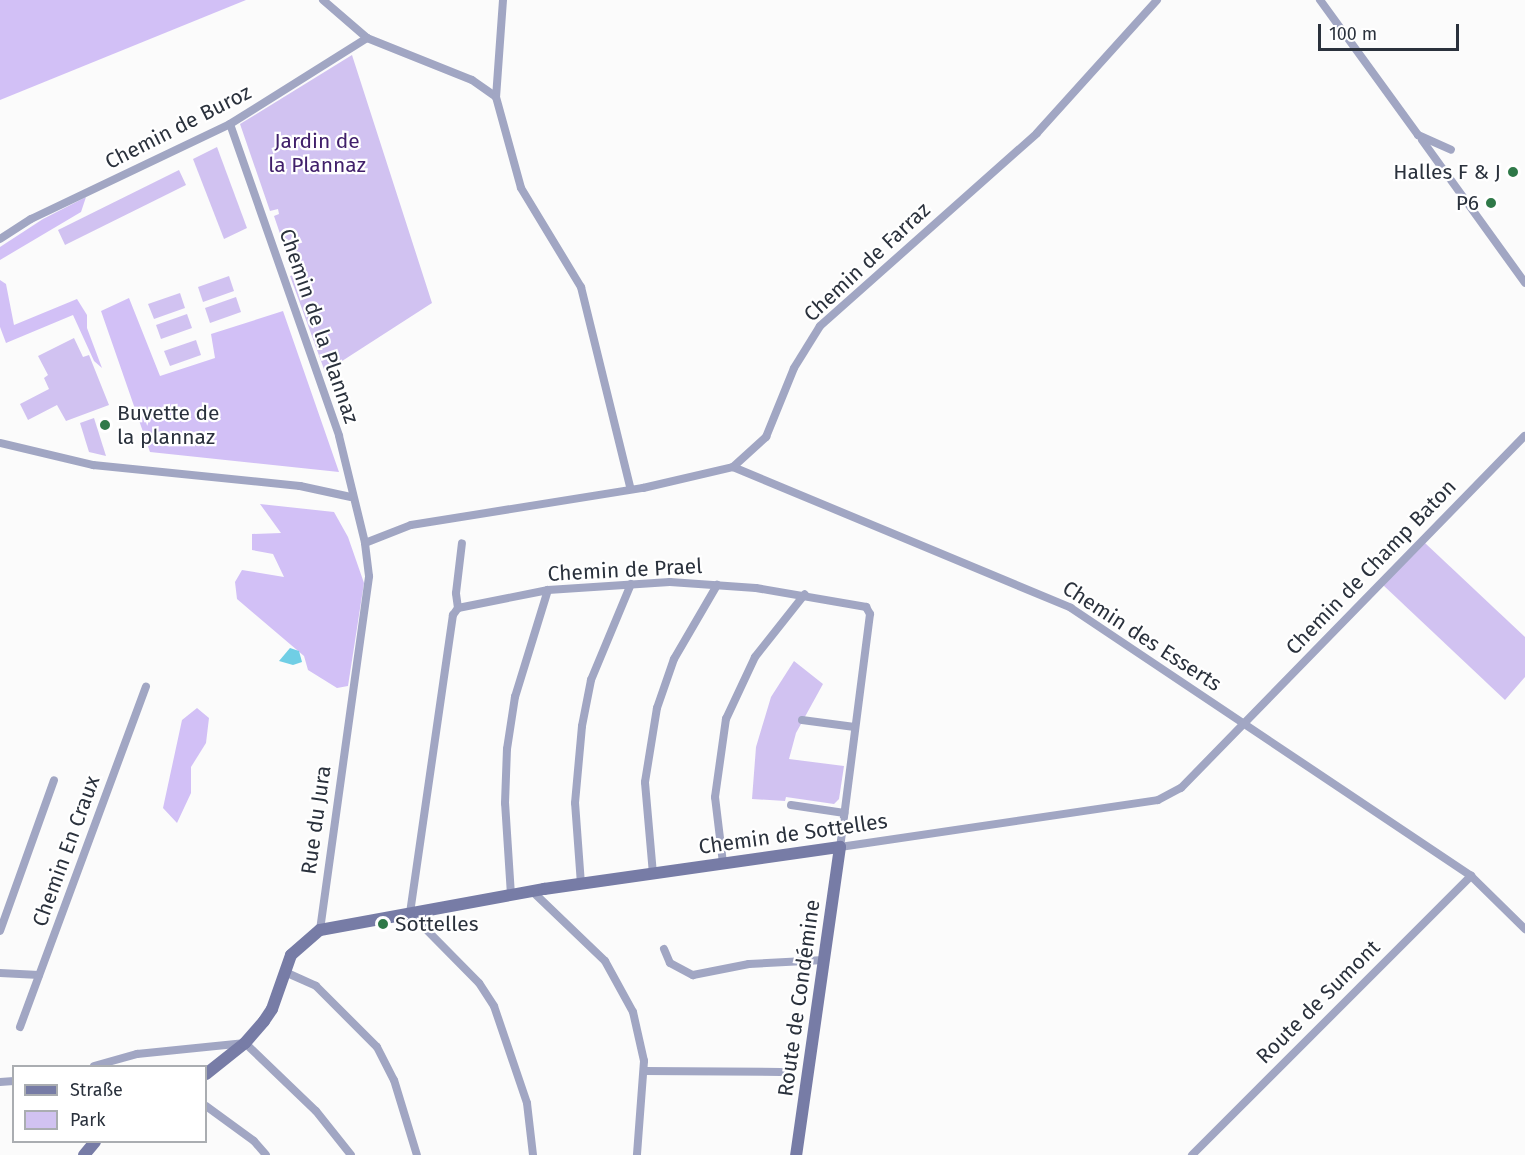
<!DOCTYPE html>
<html>
<head>
<meta charset="utf-8">
<style>
	body { margin:0 }
	#map { position:relative; width:1525px; height:1155px; overflow:hidden; background:#fbfbfb; font-family:"Fira Sans",sans-serif }
	div>[style] { position:absolute }
	.green>* { inset:0; background:#d1c2f1 }
	.forest>* { inset:0; background:#d2c0f6 }
	.water>* { inset:0; background:#70cee5 }
	.street>* { height:8px; margin:-4px; padding:0 4px; transform-origin:4px; border-radius:4px; background:#a1a6c3 }
	.secondary>* { height:12px; margin:-6px; padding:0 6px; transform-origin:6px; border-radius:6px; background:#777ca6 }
	.dots>* { width:16px; height:16px; translate:-50% -50%; box-sizing:border-box; border:3px solid #fff; border-radius:50% }
	span { translate:-50% -50%; white-space:nowrap; text-align:center; line-height:1.15; -webkit-text-stroke:4.5px #fff; paint-order:stroke }
	.street-label { font-size:21px; color:#2a313c }
	.park-label { font-size:21px; color:#41206b }
	.poi-label { font-size:21px; color:#2a313c }
	.right { translate:-100% -50%; text-align:right }
	.left { translate:0 -50%; text-align:left }
	.legend { position:absolute; left:12px; top:1065px; width:195px; height:78px; box-sizing:border-box; background:#fff; border:2px solid #aaadb1; margin:0; padding:8px 10px; list-style:none; font-size:18px; color:#2a313c }
	.legend li { display:flex; align-items:center; gap:12px; height:30px }
	.legend b { width:30px; border:2px solid #aaadb1 }
	.scale { position:absolute; left:1318px; top:24px; width:141px; height:27px; box-sizing:border-box; border:3px solid #2a313c; border-top:0; padding-left:8px; font-size:18px; line-height:21px; white-space:nowrap; color:#2a313c; -webkit-text-stroke:4px #fff; paint-order:stroke }
</style>
</head>
<body>
<div id="map">
	<div class="green">
		<div style="clip-path:polygon(352px 55px,432px 303px,325px 372px,290px 276px,298px 274px,292px 269px,274px 216px,279px 214px,278px 209px,270px 211px,240px 124px)"></div>
		<div style="clip-path:polygon(217px 147px,247px 228px,224px 239px,193px 159px)"></div>
		<div style="clip-path:polygon(179px 170px,186px 185px,65px 245px,58px 230px)"></div>
		<div style="clip-path:polygon(229px 276px,234px 291px,203px 302px,198px 287px)"></div>
		<div style="clip-path:polygon(180px 293px,185px 308px,154px 319px,148px 304px)"></div>
		<div style="clip-path:polygon(236px 297px,241px 312px,210px 323px,205px 308px)"></div>
		<div style="clip-path:polygon(187px 314px,192px 328px,161px 339px,156px 325px)"></div>
		<div style="clip-path:polygon(74px 338px,83px 357px,89px 355px,109px 405px,66px 421px,57px 405px,28px 420px,20px 404px,49px 389px,44px 378px,48px 375px,38px 356px)"></div>
		<div style="clip-path:polygon(196px 340px,201px 355px,170px 366px,164px 351px)"></div>
		<div style="clip-path:polygon(94px 418px,106px 456px,89px 452px,80px 423px)"></div>
		<div style="clip-path:polygon(1425px 543px,1525px 637px,1525px 677px,1505px 700px,1383px 585px)"></div>
		<div style="clip-path:polygon(794px 661px,823px 684px,796px 733px,789px 759px,844px 766px,839px 799px,834px 804px,786px 797px,785px 801px,752px 799px,756px 747px,771px 697px)"></div>
	</div>
	<div class="forest">
		<div style="clip-path:polygon(0 0,246px 0,0 100px)"></div>
		<div style="clip-path:polygon(86px 197px,81px 212px,0 260px,0 247px,43px 219px)"></div>
		<div style="clip-path:polygon(0 280px,6px 284px,14px 325px,77px 299px,87px 315px,87px 328px,102px 368px,94px 361px,73px 315px,6px 343px,0 327px)"></div>
		<div style="clip-path:polygon(129px 298px,160px 376px,215px 358px,211px 334px,283px 311px,339px 472px,150px 452px,101px 311px)"></div>
		<div style="clip-path:polygon(260px 504px,334px 512px,348px 537px,364px 583px,348px 686px,337px 688px,308px 670px,304px 656px,237px 599px,235px 582px,242px 570px,284px 577px,273px 554px,252px 550px,252px 534px,281px 533px)"></div>
		<div style="clip-path:polygon(197px 708px,209px 718px,206px 743px,191px 767px,191px 793px,177px 823px,163px 808px,182px 720px)"></div>
	</div>
	<div class="water">
		<div style="clip-path:polygon(290px 648px,299px 651px,302px 662px,293px 665px,279px 661px)"></div>
	</div>
	<div class="street">
		<div style="left:323px;top:0;width:58px;rotate:40.8deg"></div>
		<div style="left:367px;top:38px;width:113px;rotate:21.8deg"></div>
		<div style="left:472px;top:80px;width:29px;rotate:35deg"></div>
		<div style="left:503px;top:0;width:97px;rotate:94.1deg"></div>
		<div style="left:496px;top:97px;width:94px;rotate:74.6deg"></div>
		<div style="left:521px;top:188px;width:116px;rotate:58.8deg"></div>
		<div style="left:581px;top:287px;width:206px;rotate:76.2deg"></div>
		<div style="left:1320px;top:0;width:167px;rotate:54deg"></div>
		<div style="left:1418px;top:135px;width:36px;rotate:24deg"></div>
		<div style="left:230px;top:124px;width:330px;rotate:70.7deg"></div>
		<div style="left:339px;top:436px;width:110px;rotate:76.3deg"></div>
		<div style="left:1422px;top:140px;width:176px;rotate:54.2deg"></div>
		<div style="left:0;top:239px;width:37px;rotate:-33deg"></div>
		<div style="left:31px;top:219px;width:221px;rotate:-25.5deg"></div>
		<div style="left:230px;top:124px;width:162px;rotate:-32.1deg"></div>
		<div style="left:0;top:443px;width:96px;rotate:13.3deg"></div>
		<div style="left:93px;top:465px;width:208px;rotate:5.8deg"></div>
		<div style="left:300px;top:486px;width:52px;rotate:12.2deg"></div>
		<div style="left:733px;top:467px;width:366px;rotate:22.6deg"></div>
		<div style="left:1071px;top:608px;width:481px;rotate:33.8deg"></div>
		<div style="left:1471px;top:876px;width:76px;rotate:44.5deg"></div>
		<div style="left:458px;top:608px;width:15px;rotate:-98deg"></div>
		<div style="left:456px;top:593px;width:50px;rotate:-83.2deg"></div>
		<div style="left:802px;top:720px;width:53px;rotate:7.5deg"></div>
		<div style="left:791px;top:805px;width:54px;rotate:8.6deg"></div>
		<div style="left:723px;top:863px;width:66px;rotate:-96.9deg"></div>
		<div style="left:715px;top:797px;width:79px;rotate:-82deg"></div>
		<div style="left:726px;top:719px;width:68px;rotate:-64.9deg"></div>
		<div style="left:755px;top:657px;width:80px;rotate:-51.6deg"></div>
		<div style="left:653px;top:874px;width:92px;rotate:-95deg"></div>
		<div style="left:645px;top:782px;width:75px;rotate:-80.8deg"></div>
		<div style="left:657px;top:708px;width:52px;rotate:-70.9deg"></div>
		<div style="left:674px;top:659px;width:86px;rotate:-59.8deg"></div>
		<div style="left:581px;top:884px;width:81px;rotate:-94.2deg"></div>
		<div style="left:575px;top:803px;width:77px;rotate:-84.8deg"></div>
		<div style="left:582px;top:726px;width:47px;rotate:-78.9deg"></div>
		<div style="left:591px;top:680px;width:104px;rotate:-67.4deg"></div>
		<div style="left:532px;top:891px;width:101px;rotate:43.8deg"></div>
		<div style="left:605px;top:961px;width:58px;rotate:61.2deg"></div>
		<div style="left:633px;top:1012px;width:50px;rotate:77.3deg"></div>
		<div style="left:644px;top:1061px;width:94px;rotate:94.3deg"></div>
		<div style="left:511px;top:895px;width:92px;rotate:-93.7deg"></div>
		<div style="left:505px;top:803px;width:54px;rotate:-87.9deg"></div>
		<div style="left:507px;top:749px;width:53px;rotate:-81.3deg"></div>
		<div style="left:515px;top:697px;width:112px;rotate:-72.9deg"></div>
		<div style="left:320px;top:930px;width:357px;rotate:-82.1deg"></div>
		<div style="left:369px;top:576px;width:33px;rotate:-97deg"></div>
		<div style="left:365px;top:543px;width:49px;rotate:-21.4deg"></div>
		<div style="left:411px;top:525px;width:235px;rotate:-9.1deg"></div>
		<div style="left:643px;top:488px;width:92px;rotate:-13.1deg"></div>
		<div style="left:733px;top:467px;width:45px;rotate:-42.3deg"></div>
		<div style="left:766px;top:437px;width:74px;rotate:-67.9deg"></div>
		<div style="left:794px;top:368px;width:49px;rotate:-58.2deg"></div>
		<div style="left:820px;top:326px;width:290px;rotate:-41.6deg"></div>
		<div style="left:1037px;top:133px;width:179px;rotate:-47.9deg"></div>
		<div style="left:0;top:931px;width:160px;rotate:-70.3deg"></div>
		<div style="left:664px;top:949px;width:15px;rotate:67deg"></div>
		<div style="left:670px;top:963px;width:26px;rotate:28deg"></div>
		<div style="left:693px;top:975px;width:57px;rotate:-11.1deg"></div>
		<div style="left:749px;top:964px;width:75px;rotate:-3.1deg"></div>
		<div style="left:285px;top:972px;width:34px;rotate:24deg"></div>
		<div style="left:316px;top:986px;width:86px;rotate:45deg"></div>
		<div style="left:377px;top:1047px;width:37px;rotate:63deg"></div>
		<div style="left:394px;top:1080px;width:78px;rotate:73deg"></div>
		<div style="left:0;top:973px;width:39px;rotate:3deg"></div>
		<div style="left:20px;top:1027px;width:363px;rotate:-69.7deg"></div>
		<div style="left:94px;top:1066px;width:45px;rotate:-15.6deg"></div>
		<div style="left:137px;top:1054px;width:109px;rotate:-5.8deg"></div>
		<div style="left:245px;top:1043px;width:98px;rotate:43.8deg"></div>
		<div style="left:316px;top:1111px;width:56px;rotate:51.5deg"></div>
		<div style="left:644px;top:1071px;width:137px;rotate:0.4deg"></div>
		<div style="left:0;top:1082px;width:14px;rotate:-4deg"></div>
		<div style="left:206px;top:1106px;width:59px;rotate:36.1deg"></div>
		<div style="left:254px;top:1141px;width:18px;rotate:49deg"></div>
		<div style="left:533px;top:1155px;width:52px;rotate:-96.6deg"></div>
		<div style="left:527px;top:1103px;width:102px;rotate:-108.8deg"></div>
		<div style="left:494px;top:1006px;width:27px;rotate:-123deg"></div>
		<div style="left:479px;top:983px;width:98px;rotate:-134.6deg"></div>
		<div style="left:410px;top:913px;width:301px;rotate:-81.8deg"></div>
		<div style="left:453px;top:615px;width:9px;rotate:-54deg"></div>
		<div style="left:458px;top:608px;width:92px;rotate:-11.3deg"></div>
		<div style="left:548px;top:590px;width:122px;rotate:-3.8deg"></div>
		<div style="left:670px;top:582px;width:86px;rotate:4deg"></div>
		<div style="left:756px;top:588px;width:112px;rotate:9.8deg"></div>
		<div style="left:866px;top:607px;width:8px;rotate:60deg"></div>
		<div style="left:870px;top:614px;width:235px;rotate:97.3deg"></div>
		<div style="left:840px;top:847px;width:321px;rotate:-8.4deg"></div>
		<div style="left:1158px;top:800px;width:26px;rotate:-28deg"></div>
		<div style="left:1181px;top:788px;width:492px;rotate:-45.7deg"></div>
		<div style="left:1192px;top:1155px;width:395px;rotate:-45deg"></div>
	</div>
	<div class="secondary">
		<div style="left:206px;top:1074px;width:50px;rotate:-38.5deg"></div>
		<div style="left:245px;top:1043px;width:29px;rotate:-49deg"></div>
		<div style="left:264px;top:1021px;width:14px;rotate:-56deg"></div>
		<div style="left:272px;top:1009px;width:57px;rotate:-70.6deg"></div>
		<div style="left:291px;top:955px;width:38px;rotate:-41deg"></div>
		<div style="left:320px;top:930px;width:228px;rotate:-10.4deg"></div>
		<div style="left:544px;top:889px;width:299px;rotate:-8.1deg"></div>
		<div style="left:840px;top:847px;width:311px;rotate:98.1deg"></div>
		<div style="left:84px;top:1155px;width:17px;rotate:-50deg"></div>
	</div>
	<div class="dots">
		<div style="left:1513px;top:172px;background:#2f7948"></div>
		<div style="left:1491px;top:203px;background:#2f7948"></div>
		<div style="left:105px;top:425px;background:#2f7948"></div>
		<div style="left:383px;top:924px;background:#2f7948"></div>
	</div>
	<div class="street-label">
		<span style="left:178px;top:127px;rotate:-27deg">Chemin de Buroz</span>
		<span style="left:867px;top:262px;rotate:-43deg">Chemin de Farraz</span>
		<span style="left:319px;top:326px;rotate:71deg">Chemin de la Plannaz</span>
		<span style="left:1371px;top:567px;rotate:-46deg">Chemin de Champ Baton</span>
		<span style="left:625px;top:570px;rotate:-3deg">Chemin de Prael</span>
		<span style="left:1142px;top:636px;rotate:33deg">Chemin des Esserts</span>
		<span style="left:316px;top:820px;rotate:-82deg">Rue du Jura</span>
		<span style="left:793px;top:834px;rotate:-8deg">Chemin de Sottelles</span>
		<span style="left:66px;top:851px;rotate:-70deg">Chemin En Craux</span>
		<span style="left:799px;top:998px;rotate:-82deg">Route de Condémine</span>
		<span style="left:1318px;top:1002px;rotate:-45deg">Route de Sumont</span>
	</div>
	<div class="park-label">
		<span style="left:317px;top:153px">Jardin de<br>la Plannaz</span>
	</div>
	<div class="poi-label">
		<span class="right" style="left:1501px;top:172px">Halles F &amp; J</span>
		<span class="right" style="left:1479px;top:203px">P6</span>
		<span class="left" style="left:117px;top:425px">Buvette de<br>la plannaz</span>
		<span class="left" style="left:395px;top:924px">Sottelles</span>
	</div>
	<ul class="legend">
	<li><b style="height:8px;background:#777ca6"></b>Straße</li>
	<li><b style="height:16px;background:#d1c2f1"></b>Park</li>
	</ul>
	<div class="scale">100 m</div>
</div>
</body>
</html>
